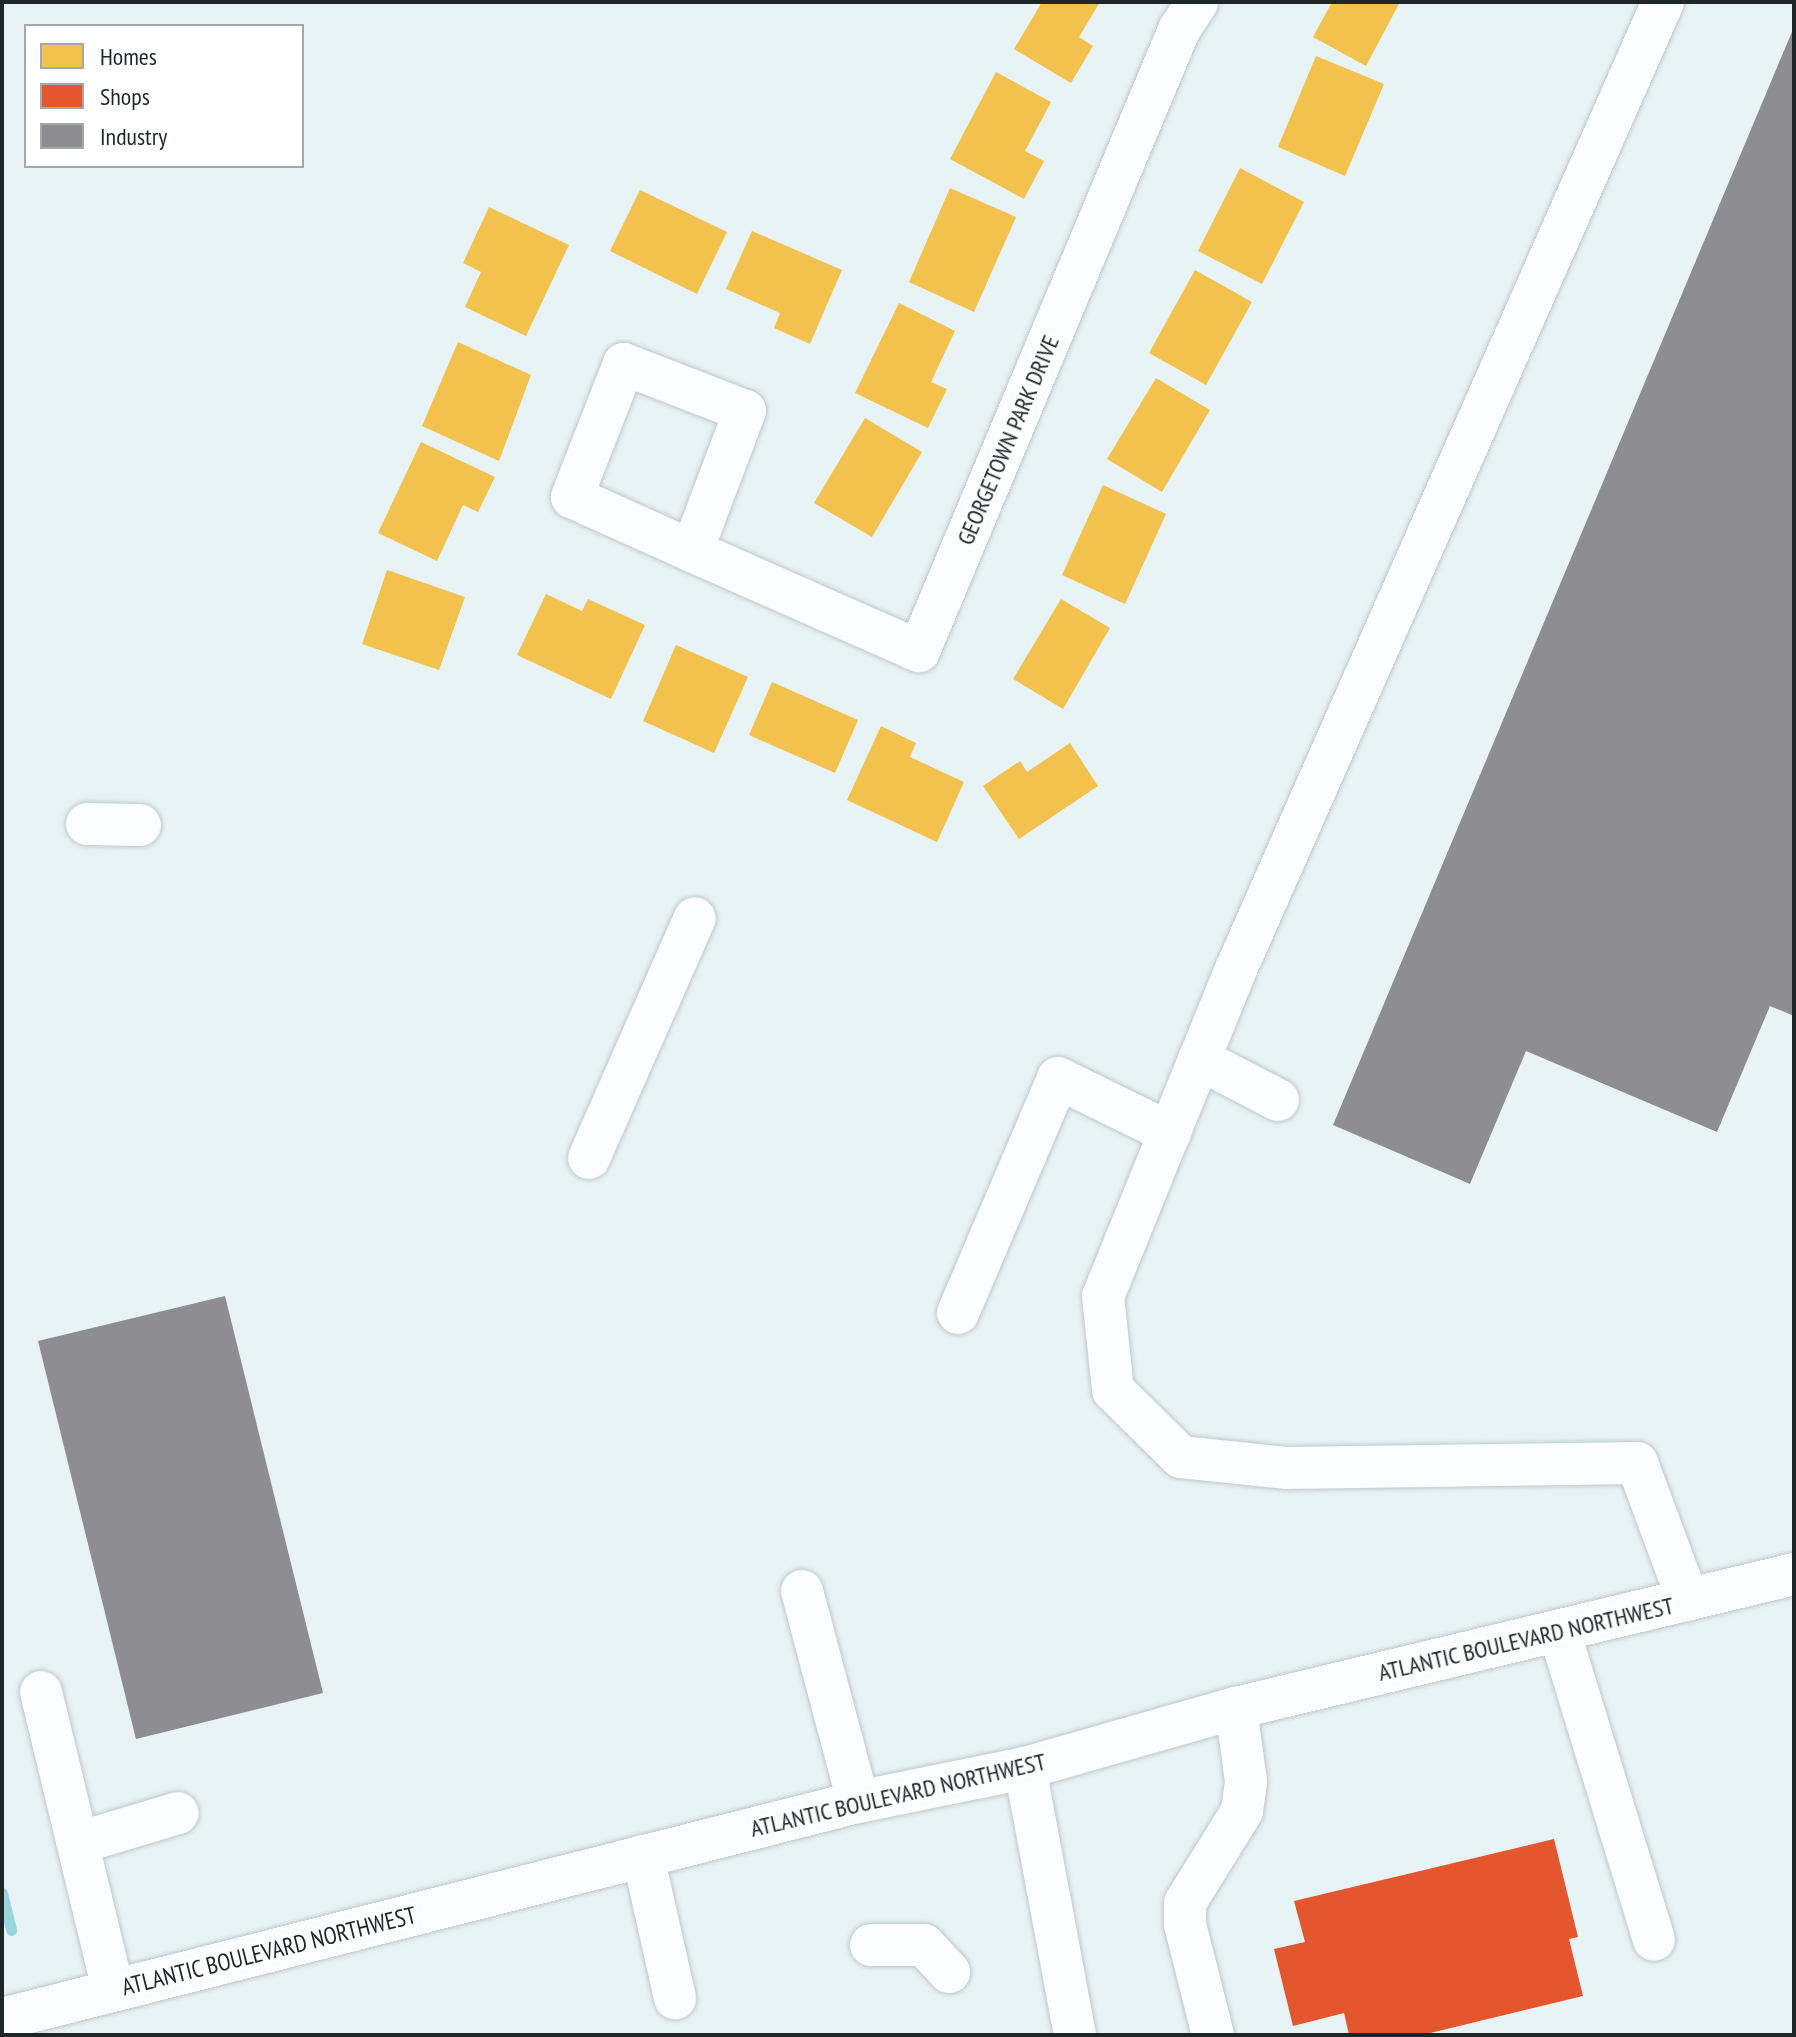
<!DOCTYPE html>
<html>
<head>
<meta charset="utf-8">
<style>
	body { margin:0 }
	#map { position:relative; width:1796px; height:2037px; overflow:hidden; background:#e8f3f5; font-family:"PT Sans Narrow",sans-serif }
	div>[style] { position:absolute }
	.homes>* { inset:0; background:#f2c14e }
	.shops>* { inset:0; background:#e4572e }
	.industry>* { inset:0; background:#8d8d92 }
	.stream>* { height:11px; margin:-5.5px; padding:0 5.5px; transform-origin:5.5px; border-radius:5.5px; background:#9ad6e0 }
	.roads { filter:drop-shadow(0 0 2px #bfc8ca) drop-shadow(0 0 2px #bfc8ca) }
	.minor>* { height:42px; margin:-21px; padding:0 21px; transform-origin:21px; border-radius:21px; background:#fcfdfe }
	span { translate:-50% -50%; white-space:nowrap; text-align:center; line-height:1.15; -webkit-text-stroke:8px #fff; paint-order:stroke }
	.street-label { font-size:24px; color:#1f2628 }
	.frame { position:absolute; inset:0; border:4px solid #1f2628; pointer-events:none }
	.legend { position:absolute; left:24px; top:24px; width:280px; height:144px; box-sizing:border-box; background:#fff; border:2px solid #a5a8a9; margin:0; padding:10px 14px; list-style:none; font-size:24px; color:#1f2628 }
	.legend li { display:flex; align-items:center; gap:16px; height:40px }
	.legend b { width:40px; border:2px solid #a5a8a9 }
</style>
</head>
<body>
<div id="map">
	<div class="homes">
		<div style="clip-path:polygon(1042px 2px,1100px 2px,1079px 37px,1093px 46px,1071px 83px,1014px 49px)"></div>
		<div style="clip-path:polygon(1332px 2px,1400px 2px,1366px 66px,1313px 37px)"></div>
		<div style="clip-path:polygon(1316px 56px,1384px 84px,1345px 176px,1278px 147px)"></div>
		<div style="clip-path:polygon(996px 72px,1051px 102px,1025px 151px,1044px 161px,1024px 199px,950px 159px)"></div>
		<div style="clip-path:polygon(1240px 168px,1304px 202px,1262px 284px,1198px 251px)"></div>
		<div style="clip-path:polygon(950px 188px,1016px 217px,974px 312px,909px 282px)"></div>
		<div style="clip-path:polygon(640px 190px,727px 232px,697px 294px,610px 251px)"></div>
		<div style="clip-path:polygon(489px 207px,569px 245px,526px 336px,465px 307px,481px 272px,463px 263px)"></div>
		<div style="clip-path:polygon(752px 231px,842px 270px,810px 344px,774px 328px,780px 313px,726px 289px)"></div>
		<div style="clip-path:polygon(1195px 270px,1252px 302px,1206px 385px,1149px 353px)"></div>
		<div style="clip-path:polygon(899px 303px,955px 331px,931px 382px,947px 389px,928px 428px,855px 393px)"></div>
		<div style="clip-path:polygon(458px 342px,531px 375px,499px 461px,422px 426px)"></div>
		<div style="clip-path:polygon(1156px 378px,1210px 410px,1162px 492px,1107px 459px)"></div>
		<div style="clip-path:polygon(865px 418px,922px 452px,872px 537px,814px 503px)"></div>
		<div style="clip-path:polygon(421px 442px,495px 477px,478px 512px,463px 505px,437px 561px,378px 533px)"></div>
		<div style="clip-path:polygon(1103px 485px,1166px 514px,1125px 604px,1062px 575px)"></div>
		<div style="clip-path:polygon(387px 570px,465px 597px,439px 670px,362px 644px)"></div>
		<div style="clip-path:polygon(546px 594px,582px 611px,588px 599px,645px 625px,611px 699px,517px 655px)"></div>
		<div style="clip-path:polygon(1061px 599px,1110px 628px,1063px 709px,1013px 679px)"></div>
		<div style="clip-path:polygon(676px 645px,748px 677px,714px 753px,643px 721px)"></div>
		<div style="clip-path:polygon(772px 682px,858px 720px,835px 773px,749px 735px)"></div>
		<div style="clip-path:polygon(881px 726px,916px 743px,910px 757px,964px 782px,937px 842px,847px 800px)"></div>
		<div style="clip-path:polygon(1070px 743px,1098px 786px,1019px 839px,983px 786px,1020px 761px,1027px 772px)"></div>
	</div>
	<div class="shops">
		<div style="clip-path:polygon(1554px 1839px,1578px 1937px,1569px 1939px,1583px 1996px,1422px 2035px,1349px 2035px,1344px 2013px,1293px 2026px,1274px 1949px,1305px 1942px,1294px 1901px)"></div>
	</div>
	<div class="industry">
		<div style="clip-path:polygon(1794px 27px,1794px 1016px,1770px 1006px,1717px 1132px,1526px 1051px,1470px 1184px,1333px 1125px)"></div>
		<div style="clip-path:polygon(225px 1296px,323px 1693px,136px 1739px,38px 1341px)"></div>
	</div>
	<div class="stream">
		<div style="left:2px;top:1893px;width:38px;rotate:76deg"></div>
	</div>
	<div class="roads">
		<div class="minor">
			<div style="left:1663px;top:2px;width:1057px;rotate:113.82deg"></div>
			<div style="left:1236px;top:969px;width:353px;rotate:112.1deg"></div>
			<div style="left:1103px;top:1296px;width:95px;rotate:83.9deg"></div>
			<div style="left:1113px;top:1390px;width:95px;rotate:44.6deg"></div>
			<div style="left:1181px;top:1457px;width:105px;rotate:6deg"></div>
			<div style="left:1285px;top:1468px;width:352px;rotate:-0.8deg"></div>
			<div style="left:1637px;top:1463px;width:146px;rotate:69.6deg"></div>
			<div style="left:692px;top:551px;width:150px;rotate:-69.3deg"></div>
			<div style="left:745px;top:411px;width:130px;rotate:-158.8deg"></div>
			<div style="left:624px;top:364px;width:143px;rotate:111.4deg"></div>
			<div style="left:572px;top:497px;width:132px;rotate:24.2deg"></div>
			<div style="left:692px;top:551px;width:248px;rotate:23.8deg"></div>
			<div style="left:919px;top:651px;width:673px;rotate:-67.28deg"></div>
			<div style="left:1179px;top:30px;width:33px;rotate:-57deg"></div>
			<div style="left:87px;top:824px;width:53px;rotate:1.1deg"></div>
			<div style="left:1199px;top:1059px;width:89px;rotate:27.4deg"></div>
			<div style="left:589px;top:1158px;width:262px;rotate:-66.2deg"></div>
			<div style="left:958px;top:1313px;width:255px;rotate:-66.9deg"></div>
			<div style="left:1058px;top:1078px;width:125px;rotate:26.2deg"></div>
			<div style="left:802px;top:1591px;width:218px;rotate:75.1deg"></div>
			<div style="left:1559px;top:1631px;width:323px;rotate:72.9deg"></div>
			<div style="left:41px;top:1692px;width:307px;rotate:76.4deg"></div>
			<div style="left:1025px;top:1768px;width:272px;rotate:79.4deg"></div>
			<div style="left:78px;top:1843px;width:104px;rotate:-16.7deg"></div>
			<div style="left:643px;top:1856px;width:146px;rotate:77.3deg"></div>
			<div style="left:871px;top:1945px;width:53px"></div>
			<div style="left:924px;top:1945px;width:37px;rotate:47deg"></div>
			<div style="left:2px;top:2019px;width:883px;rotate:-14.23deg"></div>
			<div style="left:858px;top:1802px;width:170px;rotate:-11.5deg"></div>
			<div style="left:1025px;top:1768px;width:219px;rotate:-15.9deg"></div>
			<div style="left:1236px;top:1708px;width:574px;rotate:-13.5deg"></div>
			<div style="left:1213px;top:2035px;width:114px;rotate:-104.2deg"></div>
			<div style="left:1185px;top:1924px;width:21px;rotate:-90deg"></div>
			<div style="left:1185px;top:1903px;width:108px;rotate:-58.2deg"></div>
			<div style="left:1242px;top:1811px;width:30px;rotate:-82deg"></div>
			<div style="left:1246px;top:1781px;width:74px;rotate:-97.8deg"></div>
		</div>
	</div>
	<div class="street-label">
		<span style="left:1008px;top:440px;rotate:-67deg">GEORGETOWN PARK DRIVE</span>
		<span style="left:1526px;top:1639px;rotate:-13deg">ATLANTIC BOULEVARD NORTHWEST</span>
		<span style="left:898px;top:1795px;rotate:-13deg">ATLANTIC BOULEVARD NORTHWEST</span>
		<span style="left:269px;top:1951px;rotate:-14deg">ATLANTIC BOULEVARD NORTHWEST</span>
	</div>
	<div class="frame"></div>
	<ul class="legend">
	<li><b style="height:22px;background:#f2c14e"></b>Homes</li>
	<li><b style="height:22px;background:#e4572e"></b>Shops</li>
	<li><b style="height:22px;background:#8d8d92"></b>Industry</li>
	</ul>
</div>
</body>
</html>
